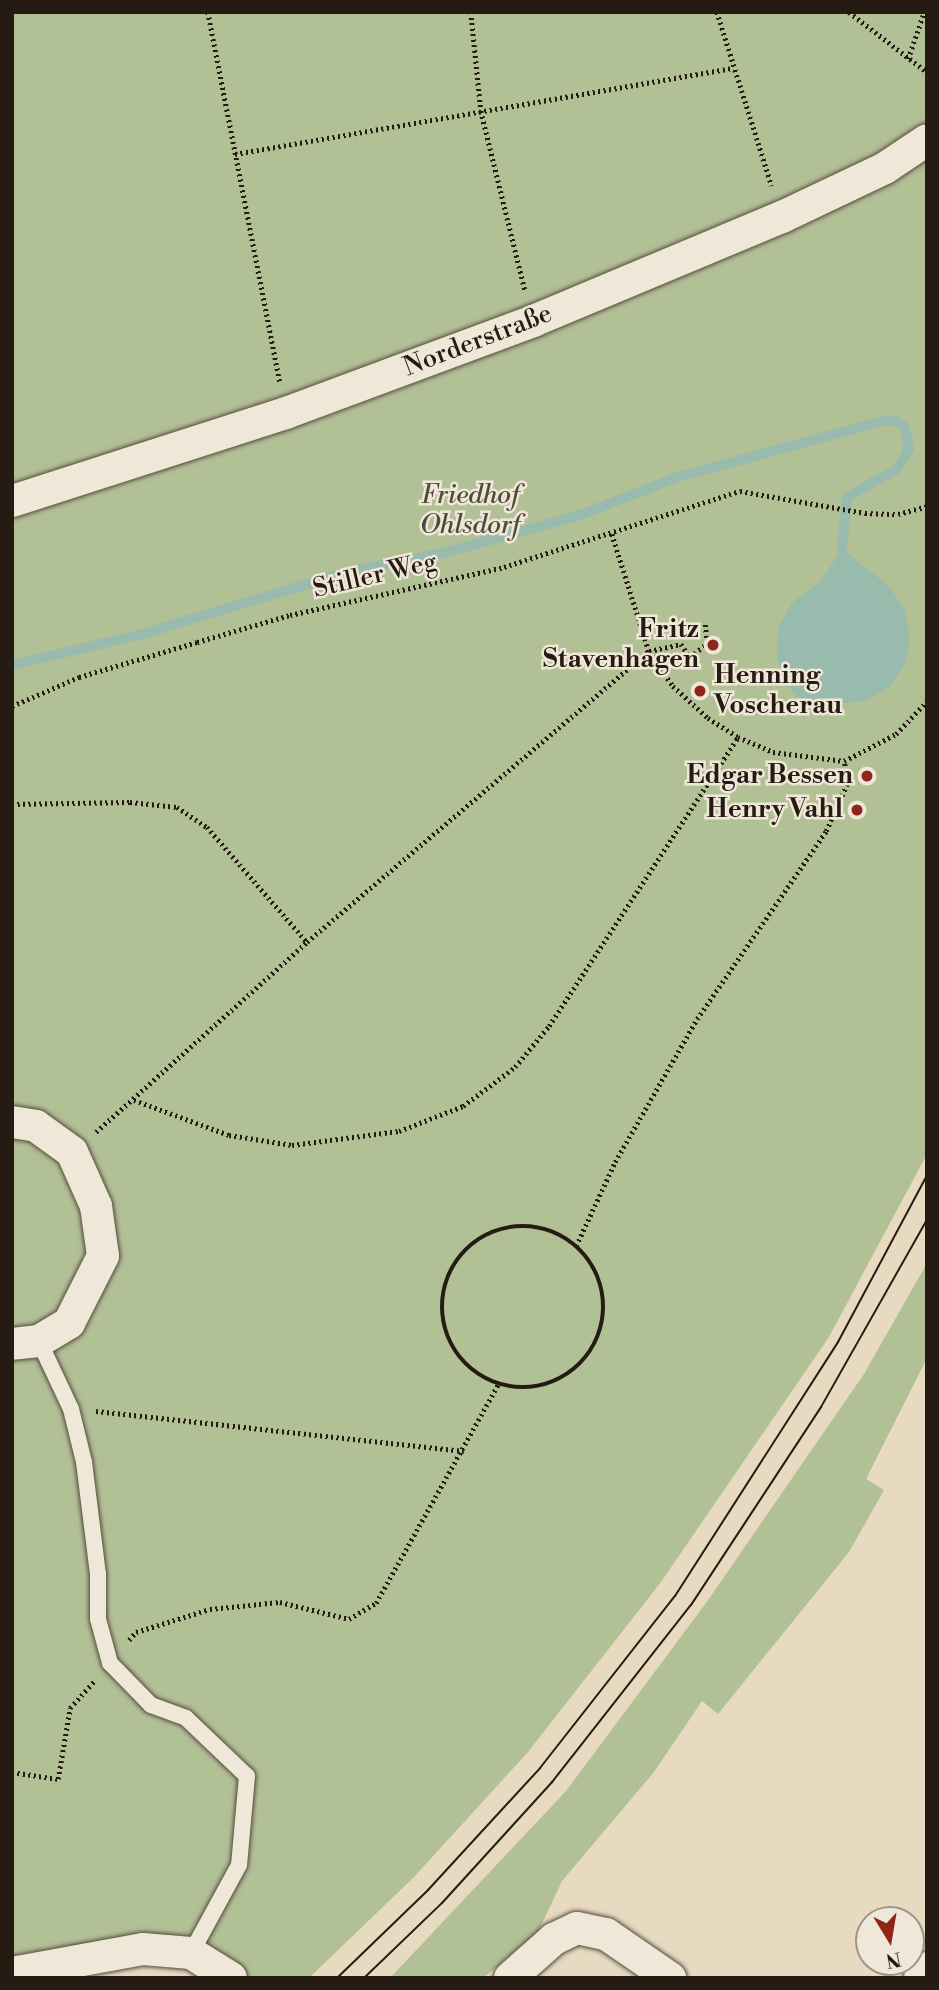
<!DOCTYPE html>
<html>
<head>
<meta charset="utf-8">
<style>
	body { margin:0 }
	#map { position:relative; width:939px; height:1990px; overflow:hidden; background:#e7dac1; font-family:"Libre Bodoni",serif }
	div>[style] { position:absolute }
	.green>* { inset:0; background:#b2c096 }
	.water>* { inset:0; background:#98bbad }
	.stream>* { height:10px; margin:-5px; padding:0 5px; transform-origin:5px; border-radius:5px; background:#98bbad }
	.path>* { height:4.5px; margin-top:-2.25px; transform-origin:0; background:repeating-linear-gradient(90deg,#251b12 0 2px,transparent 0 5.5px) }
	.path>.ring { margin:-2.25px; padding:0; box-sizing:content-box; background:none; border:4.5px solid #251b12; border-radius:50% }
	.roads { filter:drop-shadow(0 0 2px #564b3e) drop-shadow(0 0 2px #564b3e) }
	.service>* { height:16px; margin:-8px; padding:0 8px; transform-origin:8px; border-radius:8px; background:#efe7d7 }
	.minor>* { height:32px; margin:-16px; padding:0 16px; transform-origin:16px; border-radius:16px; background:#efe7d7 }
	.secondary>* { height:38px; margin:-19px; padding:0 19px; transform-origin:19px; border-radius:19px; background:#efe7d7 }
	.tram>* { height:2px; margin:-1px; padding:0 1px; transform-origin:1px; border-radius:1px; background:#251b12 }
	.dots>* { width:19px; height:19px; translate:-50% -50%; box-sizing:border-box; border:4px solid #efe7d7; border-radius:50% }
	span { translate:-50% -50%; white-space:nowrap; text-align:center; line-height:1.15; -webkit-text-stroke:5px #efe7d7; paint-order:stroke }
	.street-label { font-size:26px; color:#251b12 }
	.park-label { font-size:26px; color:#4f4d3a; font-style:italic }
	.poi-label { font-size:26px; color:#251b12; font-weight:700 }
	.right { translate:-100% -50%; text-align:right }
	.left { translate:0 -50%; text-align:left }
	.frame { position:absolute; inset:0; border:14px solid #251b12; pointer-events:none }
	.north { position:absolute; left:855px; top:1906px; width:70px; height:70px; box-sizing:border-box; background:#efe7d7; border:2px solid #9e9588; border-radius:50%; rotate:169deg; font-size:19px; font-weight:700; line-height:28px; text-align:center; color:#251b12 }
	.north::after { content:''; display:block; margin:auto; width:24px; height:32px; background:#8f2418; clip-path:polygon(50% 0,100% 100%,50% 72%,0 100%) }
</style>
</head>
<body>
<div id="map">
	<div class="green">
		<div style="clip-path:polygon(12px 12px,927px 12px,927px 1154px,829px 1337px,661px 1582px,528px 1752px,414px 1877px,309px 1978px,249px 1978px,205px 1947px,12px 1961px)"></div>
		<div style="clip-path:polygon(927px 1263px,927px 1358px,866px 1479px,884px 1490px,849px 1552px,718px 1714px,702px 1701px,654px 1772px,562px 1881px,538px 1932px,483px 1978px,390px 1978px,566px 1791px,706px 1603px,864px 1374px)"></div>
	</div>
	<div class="water">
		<div style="clip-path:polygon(842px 549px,889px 586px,905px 610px,910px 639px,905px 664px,890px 687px,864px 701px,818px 706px,798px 698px,782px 679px,777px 654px,778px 627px,792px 603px,820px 582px)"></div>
	</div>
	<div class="stream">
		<div style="left:12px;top:665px;width:138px;rotate:-13.4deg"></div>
		<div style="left:146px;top:633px;width:206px;rotate:-16.9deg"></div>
		<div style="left:343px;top:573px;width:106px;rotate:-11.4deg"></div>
		<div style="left:447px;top:552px;width:138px;rotate:-15.5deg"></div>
		<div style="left:580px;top:515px;width:105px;rotate:-21.2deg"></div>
		<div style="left:678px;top:477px;width:216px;rotate:-15.3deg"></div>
		<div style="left:886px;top:420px;width:12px;rotate:9deg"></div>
		<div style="left:898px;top:422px;width:9px;rotate:41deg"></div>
		<div style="left:905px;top:428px;width:21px;rotate:79deg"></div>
		<div style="left:909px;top:449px;width:23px;rotate:121deg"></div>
		<div style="left:897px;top:469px;width:57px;rotate:150.8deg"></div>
		<div style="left:847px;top:497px;width:52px;rotate:95.5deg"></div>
	</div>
	<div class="path">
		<div style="left:208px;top:12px;width:377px;rotate:79deg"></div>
		<div style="left:471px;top:12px;width:100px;rotate:84.2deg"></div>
		<div style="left:481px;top:111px;width:184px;rotate:76.2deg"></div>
		<div style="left:717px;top:12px;width:182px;rotate:72.5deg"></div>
		<div style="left:849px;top:12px;width:98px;rotate:37.6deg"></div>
		<div style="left:908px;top:59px;width:50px;rotate:-71.2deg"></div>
		<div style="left:235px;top:154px;width:505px;rotate:-9.8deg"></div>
		<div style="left:612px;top:534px;width:123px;rotate:72.5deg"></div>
		<div style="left:649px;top:651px;width:42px;rotate:55.6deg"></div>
		<div style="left:673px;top:686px;width:47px;rotate:42.4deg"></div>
		<div style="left:708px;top:718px;width:36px;rotate:32deg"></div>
		<div style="left:738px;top:737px;width:38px;rotate:23deg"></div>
		<div style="left:773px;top:752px;width:72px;rotate:7.2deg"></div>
		<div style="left:844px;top:761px;width:59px;rotate:-27.4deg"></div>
		<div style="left:896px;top:734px;width:45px;rotate:-46.8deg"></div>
		<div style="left:12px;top:706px;width:73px;rotate:-23.4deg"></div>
		<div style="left:79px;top:677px;width:123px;rotate:-16.5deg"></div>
		<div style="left:197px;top:642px;width:97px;rotate:-16.2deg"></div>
		<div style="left:290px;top:615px;width:219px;rotate:-12.6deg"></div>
		<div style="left:504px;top:567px;width:248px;rotate:-17.9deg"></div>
		<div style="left:740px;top:491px;width:127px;rotate:10deg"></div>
		<div style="left:865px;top:513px;width:33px;rotate:2deg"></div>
		<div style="left:898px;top:514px;width:30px;rotate:-15deg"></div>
		<div style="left:12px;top:804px;width:118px;rotate:-1deg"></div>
		<div style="left:130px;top:802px;width:47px;rotate:6.1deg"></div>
		<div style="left:177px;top:807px;width:36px;rotate:34deg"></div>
		<div style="left:207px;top:827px;width:152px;rotate:49deg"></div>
		<div style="left:134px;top:1100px;width:101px;rotate:20.2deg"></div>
		<div style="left:229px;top:1135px;width:64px;rotate:9deg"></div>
		<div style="left:292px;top:1145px;width:108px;rotate:-7.5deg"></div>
		<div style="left:399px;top:1131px;width:69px;rotate:-21.3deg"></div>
		<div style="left:463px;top:1106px;width:65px;rotate:-36.9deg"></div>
		<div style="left:515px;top:1067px;width:53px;rotate:-50.3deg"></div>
		<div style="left:549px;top:1026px;width:345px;rotate:-56.8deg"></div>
		<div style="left:96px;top:1132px;width:284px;rotate:-42deg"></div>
		<div style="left:307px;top:942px;width:449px;rotate:-40.4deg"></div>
		<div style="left:649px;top:651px;width:33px;rotate:-12deg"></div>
		<div style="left:681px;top:644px;width:16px;rotate:55deg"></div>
		<div style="left:690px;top:657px;width:22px;rotate:-39deg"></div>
		<div style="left:707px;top:643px;width:19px;rotate:-96deg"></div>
		<div class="ring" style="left:442px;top:1226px;width:157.5px;height:157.5px"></div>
		<div style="left:576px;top:1246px;width:93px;rotate:-65.1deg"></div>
		<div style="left:615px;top:1162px;width:165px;rotate:-60.2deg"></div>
		<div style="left:697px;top:1019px;width:228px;rotate:-55.5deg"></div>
		<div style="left:826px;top:831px;width:54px;rotate:-65.8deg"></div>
		<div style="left:848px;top:782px;width:21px;rotate:-101deg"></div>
		<div style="left:96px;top:1411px;width:370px;rotate:6.2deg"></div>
		<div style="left:129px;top:1640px;width:11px;rotate:-49deg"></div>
		<div style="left:136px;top:1632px;width:77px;rotate:-17.3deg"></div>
		<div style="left:210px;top:1609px;width:70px;rotate:-5.7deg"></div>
		<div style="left:280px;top:1602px;width:71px;rotate:13.8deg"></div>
		<div style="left:349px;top:1619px;width:31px;rotate:-31deg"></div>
		<div style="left:376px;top:1603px;width:250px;rotate:-60.8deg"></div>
		<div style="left:12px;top:1772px;width:47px;rotate:8.7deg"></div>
		<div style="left:58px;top:1779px;width:72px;rotate:-80.4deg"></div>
		<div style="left:70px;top:1708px;width:36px;rotate:-48deg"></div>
	</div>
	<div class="roads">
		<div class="service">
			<div style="left:39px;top:1341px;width:75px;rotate:64.8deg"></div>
			<div style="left:71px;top:1409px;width:55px;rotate:76.2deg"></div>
			<div style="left:84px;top:1462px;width:113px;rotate:82.9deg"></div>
			<div style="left:98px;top:1574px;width:45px;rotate:90deg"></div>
			<div style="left:98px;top:1619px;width:46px;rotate:74.7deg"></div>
			<div style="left:110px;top:1663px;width:59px;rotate:45.7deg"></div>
			<div style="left:151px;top:1705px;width:37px;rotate:20deg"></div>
			<div style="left:186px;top:1718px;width:84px;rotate:43.6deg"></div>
			<div style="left:247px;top:1776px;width:89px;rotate:95.1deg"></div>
			<div style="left:239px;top:1865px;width:100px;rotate:118.6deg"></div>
		</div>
		<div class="minor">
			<div style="left:12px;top:501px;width:288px;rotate:-17.8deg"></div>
			<div style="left:286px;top:413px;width:264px;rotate:-20.4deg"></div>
			<div style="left:533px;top:321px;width:270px;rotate:-22.7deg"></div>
			<div style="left:782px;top:217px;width:114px;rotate:-25.4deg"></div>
			<div style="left:885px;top:168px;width:50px;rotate:-33.7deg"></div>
			<div style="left:12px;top:1122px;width:24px;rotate:9deg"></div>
			<div style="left:36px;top:1126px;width:44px;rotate:35.8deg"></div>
			<div style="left:72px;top:1152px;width:59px;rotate:66deg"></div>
			<div style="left:96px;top:1206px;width:50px;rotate:82deg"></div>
			<div style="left:103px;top:1256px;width:75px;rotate:116.9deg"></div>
			<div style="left:69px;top:1323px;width:35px;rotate:149deg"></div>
			<div style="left:39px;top:1341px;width:27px;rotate:174deg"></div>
			<div style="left:12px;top:1973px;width:133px;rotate:-10.4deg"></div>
			<div style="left:143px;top:1949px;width:48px;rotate:4.8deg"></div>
			<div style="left:191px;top:1953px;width:47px;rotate:32deg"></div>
			<div style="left:510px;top:1978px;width:59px;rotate:-41.6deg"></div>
			<div style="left:554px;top:1939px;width:25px;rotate:-26deg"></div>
			<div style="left:577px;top:1928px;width:30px;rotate:12deg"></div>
			<div style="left:606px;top:1934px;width:78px;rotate:34.5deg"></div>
		</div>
		<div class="secondary">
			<div style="left:923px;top:1978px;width:8px;rotate:-60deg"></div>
		</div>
	</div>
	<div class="tram">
		<div style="left:337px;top:1978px;width:127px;rotate:-44deg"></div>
		<div style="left:428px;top:1890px;width:166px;rotate:-47.4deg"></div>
		<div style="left:540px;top:1768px;width:219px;rotate:-51.9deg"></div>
		<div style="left:675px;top:1596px;width:302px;rotate:-57.3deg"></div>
		<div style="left:838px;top:1342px;width:189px;rotate:-61.9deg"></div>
		<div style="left:364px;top:1978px;width:108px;rotate:-43.9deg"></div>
		<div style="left:442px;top:1903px;width:164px;rotate:-47.7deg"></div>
		<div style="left:552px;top:1782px;width:225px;rotate:-51.9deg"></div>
		<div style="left:691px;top:1605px;width:237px;rotate:-56.7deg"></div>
		<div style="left:821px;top:1407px;width:215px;rotate:-60.5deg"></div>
	</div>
	<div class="dots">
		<div style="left:713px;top:645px;background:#8f2418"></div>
		<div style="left:700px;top:691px;background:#8f2418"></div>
		<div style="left:867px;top:776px;background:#8f2418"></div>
		<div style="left:857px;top:810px;background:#8f2418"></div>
	</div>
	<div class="street-label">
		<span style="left:478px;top:341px;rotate:-21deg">Norderstraße</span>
		<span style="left:375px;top:576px;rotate:-13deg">Stiller Weg</span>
	</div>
	<div class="park-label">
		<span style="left:470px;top:511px">Friedhof<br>Ohlsdorf</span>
	</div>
	<div class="poi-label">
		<span class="right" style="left:699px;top:645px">Fritz<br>Stavenhagen</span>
		<span class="left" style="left:714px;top:691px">Henning<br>Voscherau</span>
		<span class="right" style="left:853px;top:776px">Edgar Bessen</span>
		<span class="right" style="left:843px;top:810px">Henry Vahl</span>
	</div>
	<div class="frame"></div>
	<div class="north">N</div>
</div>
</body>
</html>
